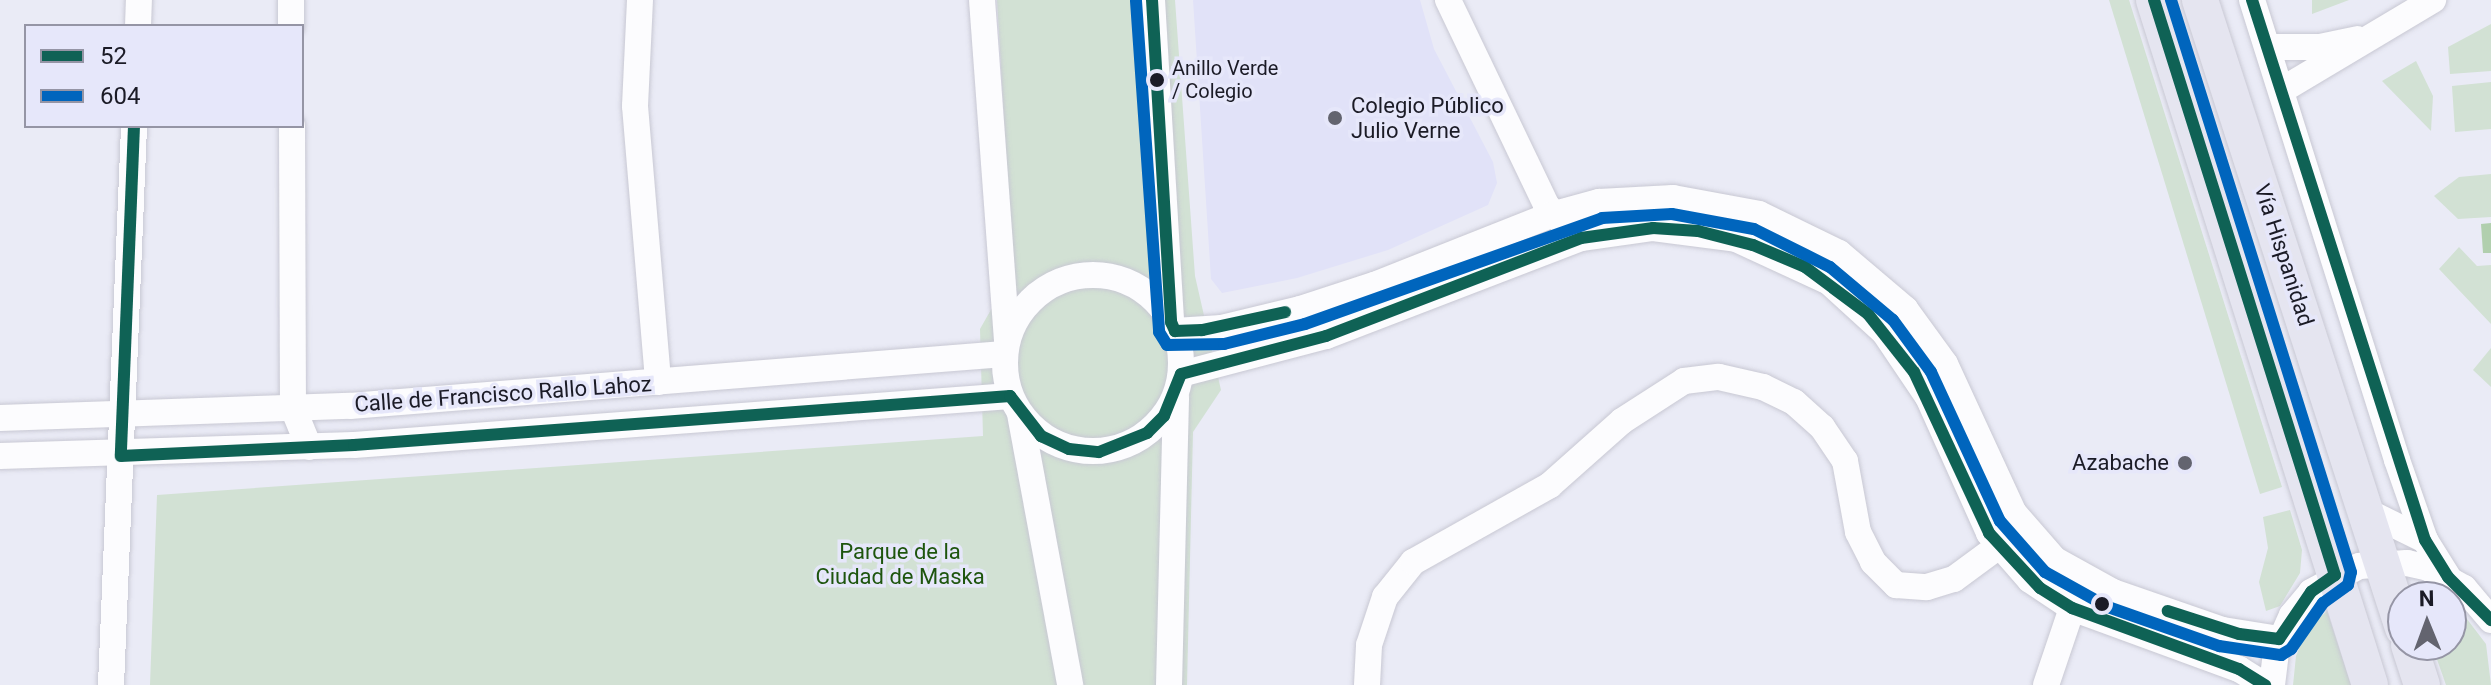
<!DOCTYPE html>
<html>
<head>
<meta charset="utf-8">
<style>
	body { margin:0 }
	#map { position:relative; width:2491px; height:685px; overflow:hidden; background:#eaebf6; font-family:Roboto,sans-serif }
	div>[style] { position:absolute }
	.built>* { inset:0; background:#e1e2f8 }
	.green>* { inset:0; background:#d2e1d4 }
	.water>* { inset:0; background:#b1cfae }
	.roads { filter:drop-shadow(0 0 2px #c8c8d3) drop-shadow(0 0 2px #c8c8d3) }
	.minor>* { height:26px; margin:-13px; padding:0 13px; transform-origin:13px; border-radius:13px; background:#fcfcfe }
	.minor>.ring { margin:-13px; padding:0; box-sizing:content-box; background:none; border:26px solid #fcfcfe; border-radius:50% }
	.highway>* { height:36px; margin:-18px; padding:0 18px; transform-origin:18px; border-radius:18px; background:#e5e5f0 }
	.bus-1>* { height:12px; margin:-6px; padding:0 6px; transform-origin:6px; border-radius:6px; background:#0f6255 }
	.bus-2>* { height:12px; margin:-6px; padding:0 6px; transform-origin:6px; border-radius:6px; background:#0065bd }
	.dots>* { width:22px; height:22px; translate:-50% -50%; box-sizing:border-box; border:4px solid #e6e7fa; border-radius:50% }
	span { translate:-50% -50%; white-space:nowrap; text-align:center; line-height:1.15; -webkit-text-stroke:7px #e6e7fa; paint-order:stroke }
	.bus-label { font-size:20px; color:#1b1b26 }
	.left { translate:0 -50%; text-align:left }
	.poi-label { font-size:22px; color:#1b1b26 }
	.right { translate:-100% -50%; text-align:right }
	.street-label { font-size:22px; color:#1b1b26 }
	.park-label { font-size:22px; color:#1e550e }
	.legend { position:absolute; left:24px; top:24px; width:280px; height:104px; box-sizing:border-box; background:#e6e7fa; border:2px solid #9595a5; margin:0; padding:10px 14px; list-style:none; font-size:24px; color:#1b1b26 }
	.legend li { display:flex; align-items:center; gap:16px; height:40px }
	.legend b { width:40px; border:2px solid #9595a5 }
	.north { position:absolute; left:2387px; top:581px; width:80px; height:80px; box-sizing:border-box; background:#e6e7fa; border:2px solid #9595a5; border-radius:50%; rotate:359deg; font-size:22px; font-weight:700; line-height:32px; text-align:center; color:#1b1b26 }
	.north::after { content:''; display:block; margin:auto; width:28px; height:36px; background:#63646f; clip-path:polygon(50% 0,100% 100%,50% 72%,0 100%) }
</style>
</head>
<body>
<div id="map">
	<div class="built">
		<div style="clip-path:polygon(1193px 0,1420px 0,1434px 49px,1493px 162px,1497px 183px,1488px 205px,1388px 250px,1297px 278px,1222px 293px,1211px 279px)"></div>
	</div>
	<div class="green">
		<div style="clip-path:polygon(997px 0,1175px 0,1195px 276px,1221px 390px,1193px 432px,1187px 685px,150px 685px,157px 495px,983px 436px,980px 329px,1013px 271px)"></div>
		<div style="clip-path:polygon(2109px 0,2129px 0,2282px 487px,2260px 494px)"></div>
		<div style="clip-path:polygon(2312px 0,2349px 0,2312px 14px)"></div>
		<div style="clip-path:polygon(2491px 24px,2491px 71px,2450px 74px,2448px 47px)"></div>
		<div style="clip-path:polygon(2416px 61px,2433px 96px,2431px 131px,2382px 81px)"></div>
		<div style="clip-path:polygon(2491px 82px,2491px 129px,2455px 132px,2452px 86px)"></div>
		<div style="clip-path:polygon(2491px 174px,2491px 217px,2458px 219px,2434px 196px,2459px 177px)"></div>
		<div style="clip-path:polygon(2459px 247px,2477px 266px,2491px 265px,2491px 324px,2439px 269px)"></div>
		<div style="clip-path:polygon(2491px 348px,2491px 387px,2473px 370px)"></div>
		<div style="clip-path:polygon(2290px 510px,2302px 550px,2300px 573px,2280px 606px,2266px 611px,2259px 582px,2268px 548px,2263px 517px)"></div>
		<div style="clip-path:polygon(2451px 598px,2486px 644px,2491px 685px,2446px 685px,2432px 645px,2451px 645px)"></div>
		<div style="clip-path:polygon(2327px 611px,2351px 685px,2293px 685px,2296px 656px,2307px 629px)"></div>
	</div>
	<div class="water">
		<div style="clip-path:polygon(2491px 223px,2491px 253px,2483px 253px,2481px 224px)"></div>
	</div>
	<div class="roads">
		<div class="minor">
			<div style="left:291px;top:0;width:26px;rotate:90deg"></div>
			<div style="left:640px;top:0;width:106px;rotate:92.7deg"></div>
			<div style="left:635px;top:106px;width:277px;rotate:85.2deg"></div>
			<div style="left:982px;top:0;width:341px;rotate:85.8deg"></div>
			<div style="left:1152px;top:0;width:323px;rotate:86.6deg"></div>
			<div style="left:1448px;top:0;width:227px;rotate:64.4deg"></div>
			<div style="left:1546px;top:205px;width:25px;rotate:47deg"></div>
			<div style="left:2252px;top:0;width:482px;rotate:72.5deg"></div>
			<div style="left:2397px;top:460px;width:85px;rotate:70.7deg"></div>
			<div style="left:2425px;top:540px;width:44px;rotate:58.1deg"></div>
			<div style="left:138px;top:26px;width:26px;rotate:-88deg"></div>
			<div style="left:2268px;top:47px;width:52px"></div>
			<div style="left:2320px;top:47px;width:38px;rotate:-12deg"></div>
			<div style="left:2282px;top:90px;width:176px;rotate:-30.8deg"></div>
			<div style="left:292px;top:126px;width:282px;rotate:89.8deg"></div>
			<div style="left:293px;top:408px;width:42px;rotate:67.7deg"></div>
			<div class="ring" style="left:1005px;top:275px;width:150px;height:150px"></div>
			<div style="left:1175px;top:331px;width:47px;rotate:-3.7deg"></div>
			<div style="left:1222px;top:328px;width:80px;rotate:-13.7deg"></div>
			<div style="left:1300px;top:309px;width:78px;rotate:-18deg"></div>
			<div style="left:1374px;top:285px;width:190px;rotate:-21.6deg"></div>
			<div style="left:1551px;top:215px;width:50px;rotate:-15.2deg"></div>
			<div style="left:1599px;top:202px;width:74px;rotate:-3.1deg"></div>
			<div style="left:1673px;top:198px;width:87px;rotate:10.5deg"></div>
			<div style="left:1759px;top:214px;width:89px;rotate:26deg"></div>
			<div style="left:1839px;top:253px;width:87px;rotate:40.3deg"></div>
			<div style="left:1905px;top:309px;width:68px;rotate:54deg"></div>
			<div style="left:1945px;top:364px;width:164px;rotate:65.2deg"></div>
			<div style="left:2014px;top:513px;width:62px;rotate:48.9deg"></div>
			<div style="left:2055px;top:560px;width:66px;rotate:28.9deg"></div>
			<div style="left:2113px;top:592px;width:116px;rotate:19.1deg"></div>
			<div style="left:2223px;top:630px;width:57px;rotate:9.1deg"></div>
			<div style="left:1181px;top:374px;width:150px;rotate:-14.7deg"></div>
			<div style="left:1326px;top:336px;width:273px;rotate:-21deg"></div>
			<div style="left:1581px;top:238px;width:73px;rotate:-7.9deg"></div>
			<div style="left:1653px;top:228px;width:84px;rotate:7.5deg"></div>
			<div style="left:1736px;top:239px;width:102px;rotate:24.8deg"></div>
			<div style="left:1829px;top:282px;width:74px;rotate:42.3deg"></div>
			<div style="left:1884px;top:332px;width:78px;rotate:55.9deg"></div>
			<div style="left:1928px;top:397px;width:149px;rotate:65.8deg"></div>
			<div style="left:1989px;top:533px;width:62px;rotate:48.9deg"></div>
			<div style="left:2030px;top:580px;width:50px;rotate:33.7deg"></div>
			<div style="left:2072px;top:608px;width:178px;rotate:20.1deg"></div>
			<div style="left:2239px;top:669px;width:31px;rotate:32deg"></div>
			<div style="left:1020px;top:414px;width:276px;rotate:79.5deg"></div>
			<div style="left:0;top:418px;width:350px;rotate:-2deg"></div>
			<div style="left:350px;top:406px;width:656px;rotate:-4.55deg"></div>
			<div style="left:0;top:456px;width:354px;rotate:-1.8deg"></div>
			<div style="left:354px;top:445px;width:658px;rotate:-4.27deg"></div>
			<div style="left:2366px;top:511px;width:66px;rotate:26.2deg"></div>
			<div style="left:111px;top:685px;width:559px;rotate:-87.64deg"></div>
			<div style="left:1169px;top:685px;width:288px;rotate:-88.6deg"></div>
			<div style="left:1367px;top:685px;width:40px;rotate:-87.1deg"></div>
			<div style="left:1369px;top:645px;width:51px;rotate:-71.6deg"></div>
			<div style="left:1385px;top:597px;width:45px;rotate:-51.3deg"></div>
			<div style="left:1413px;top:562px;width:157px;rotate:-29.3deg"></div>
			<div style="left:1550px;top:485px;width:96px;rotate:-41.6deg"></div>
			<div style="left:1622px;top:421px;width:74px;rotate:-32.8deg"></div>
			<div style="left:1684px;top:381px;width:35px;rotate:-7deg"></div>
			<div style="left:1719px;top:377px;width:45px;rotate:12.8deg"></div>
			<div style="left:1763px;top:387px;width:34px;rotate:26deg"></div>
			<div style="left:1794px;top:402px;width:38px;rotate:42deg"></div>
			<div style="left:1822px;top:427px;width:41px;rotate:55.9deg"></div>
			<div style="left:1845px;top:461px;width:72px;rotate:79.6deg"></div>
			<div style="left:1858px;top:532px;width:34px;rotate:63deg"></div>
			<div style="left:1873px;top:562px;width:33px;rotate:45deg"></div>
			<div style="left:1896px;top:585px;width:31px;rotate:4deg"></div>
			<div style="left:1927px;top:587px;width:28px;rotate:-17deg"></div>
			<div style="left:1954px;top:579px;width:56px;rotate:-36.3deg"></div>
			<div style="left:2046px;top:685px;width:81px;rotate:-71.3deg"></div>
			<div style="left:2272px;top:685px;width:34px;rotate:-83deg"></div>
			<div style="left:2276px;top:651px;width:39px;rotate:-66deg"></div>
			<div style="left:2292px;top:615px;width:30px;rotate:-50deg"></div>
			<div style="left:2311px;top:592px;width:55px;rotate:-28.4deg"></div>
			<div style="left:2359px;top:566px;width:48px;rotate:-3.6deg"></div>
			<div style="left:2407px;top:563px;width:22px;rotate:13deg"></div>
			<div style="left:2428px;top:568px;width:41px;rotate:29.1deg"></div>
			<div style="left:2464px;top:588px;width:42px;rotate:49.8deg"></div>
		</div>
		<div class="highway">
			<div style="left:2154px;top:0;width:718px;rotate:72.5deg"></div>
			<div style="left:2200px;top:0;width:660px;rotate:72.09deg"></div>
			<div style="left:2409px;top:645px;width:42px;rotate:72deg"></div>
		</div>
	</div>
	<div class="bus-1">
		<div style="left:1152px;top:0;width:323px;rotate:86.6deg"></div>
		<div style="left:1171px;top:322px;width:10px;rotate:66deg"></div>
		<div style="left:1175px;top:331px;width:27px;rotate:-2deg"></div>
		<div style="left:1202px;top:330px;width:85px;rotate:-12.2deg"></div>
		<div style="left:2154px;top:0;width:603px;rotate:72.53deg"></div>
		<div style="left:2335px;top:575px;width:29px;rotate:145deg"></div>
		<div style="left:2311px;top:592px;width:57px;rotate:124.2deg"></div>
		<div style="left:2279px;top:639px;width:40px;rotate:-172.9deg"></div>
		<div style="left:2239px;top:634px;width:75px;rotate:-162.1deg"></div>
		<div style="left:2252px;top:0;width:567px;rotate:72.24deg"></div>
		<div style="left:2425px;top:540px;width:44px;rotate:58.1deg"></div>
		<div style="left:2448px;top:577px;width:61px;rotate:45deg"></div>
		<div style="left:134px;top:126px;width:330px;rotate:92.3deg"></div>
		<div style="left:121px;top:456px;width:233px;rotate:-2.7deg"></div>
		<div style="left:354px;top:445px;width:658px;rotate:-4.27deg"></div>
		<div style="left:1010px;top:396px;width:51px;rotate:52.2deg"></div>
		<div style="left:1041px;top:436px;width:31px;rotate:25deg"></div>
		<div style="left:1069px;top:449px;width:30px;rotate:6deg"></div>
		<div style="left:1099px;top:452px;width:52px;rotate:-21.6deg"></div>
		<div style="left:1147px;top:433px;width:24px;rotate:-45deg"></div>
		<div style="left:1164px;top:416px;width:45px;rotate:-68deg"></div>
		<div style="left:1181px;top:374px;width:150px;rotate:-14.7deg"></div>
		<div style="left:1326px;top:336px;width:273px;rotate:-21deg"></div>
		<div style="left:1581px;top:238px;width:73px;rotate:-7.9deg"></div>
		<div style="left:1653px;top:228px;width:45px;rotate:3.8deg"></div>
		<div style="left:1698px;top:231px;width:57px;rotate:14.3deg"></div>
		<div style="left:1753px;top:245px;width:56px;rotate:22.9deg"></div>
		<div style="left:1805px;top:267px;width:79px;rotate:36.7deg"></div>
		<div style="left:1868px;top:314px;width:74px;rotate:51.6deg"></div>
		<div style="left:1914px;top:372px;width:178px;rotate:65deg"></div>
		<div style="left:1989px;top:533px;width:75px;rotate:47.2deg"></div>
		<div style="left:2040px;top:588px;width:38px;rotate:32deg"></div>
		<div style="left:2072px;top:608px;width:178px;rotate:20.1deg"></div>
		<div style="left:2239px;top:669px;width:31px;rotate:32deg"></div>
	</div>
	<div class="bus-2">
		<div style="left:1136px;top:1px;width:332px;rotate:86deg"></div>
		<div style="left:1159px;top:332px;width:15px;rotate:58deg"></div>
		<div style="left:1167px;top:345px;width:57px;rotate:-1deg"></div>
		<div style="left:1224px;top:344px;width:83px;rotate:-13.9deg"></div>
		<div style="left:1305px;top:324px;width:315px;rotate:-19.6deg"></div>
		<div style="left:1602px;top:218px;width:70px;rotate:-3.3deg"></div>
		<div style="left:1672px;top:214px;width:83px;rotate:10.4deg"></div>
		<div style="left:1754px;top:229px;width:85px;rotate:26.6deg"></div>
		<div style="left:1830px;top:267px;width:82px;rotate:40.1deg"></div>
		<div style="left:1893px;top:320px;width:64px;rotate:53.8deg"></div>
		<div style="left:1931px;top:372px;width:164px;rotate:65.2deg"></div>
		<div style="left:2000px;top:521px;width:68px;rotate:48.6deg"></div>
		<div style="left:2045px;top:572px;width:72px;rotate:29.1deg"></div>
		<div style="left:2108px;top:607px;width:118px;rotate:19.4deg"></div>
		<div style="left:2219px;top:646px;width:63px;rotate:8.3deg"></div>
		<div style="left:2281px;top:655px;width:12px;rotate:-31deg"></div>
		<div style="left:2291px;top:649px;width:56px;rotate:-55.2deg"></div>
		<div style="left:2323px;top:603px;width:31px;rotate:-36deg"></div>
		<div style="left:2348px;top:585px;width:13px;rotate:-77deg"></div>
		<div style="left:2351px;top:572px;width:600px;rotate:-107.47deg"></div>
	</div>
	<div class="dots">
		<div style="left:1157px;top:80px;background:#1b1b26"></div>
		<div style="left:1335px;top:118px;background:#63646f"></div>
		<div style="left:2185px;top:463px;background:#63646f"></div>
		<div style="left:2102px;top:604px;background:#1b1b26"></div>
	</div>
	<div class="bus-label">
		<span class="left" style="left:1172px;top:80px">Anillo Verde<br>/ Colegio</span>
	</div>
	<div class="poi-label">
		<span class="left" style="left:1351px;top:118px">Colegio Público<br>Julio Verne</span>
		<span class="right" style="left:2169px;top:463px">Azabache</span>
	</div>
	<div class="street-label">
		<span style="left:2284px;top:255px;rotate:72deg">Vía Hispanidad</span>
		<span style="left:503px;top:394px;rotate:-4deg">Calle de Francisco Rallo Lahoz</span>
	</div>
	<div class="park-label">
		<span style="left:900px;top:564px">Parque de la<br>Ciudad de Maska</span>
	</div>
	<ul class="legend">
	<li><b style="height:10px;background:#0f6255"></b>52</li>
	<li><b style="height:10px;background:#0065bd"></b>604</li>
	</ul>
	<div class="north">N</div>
</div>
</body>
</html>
